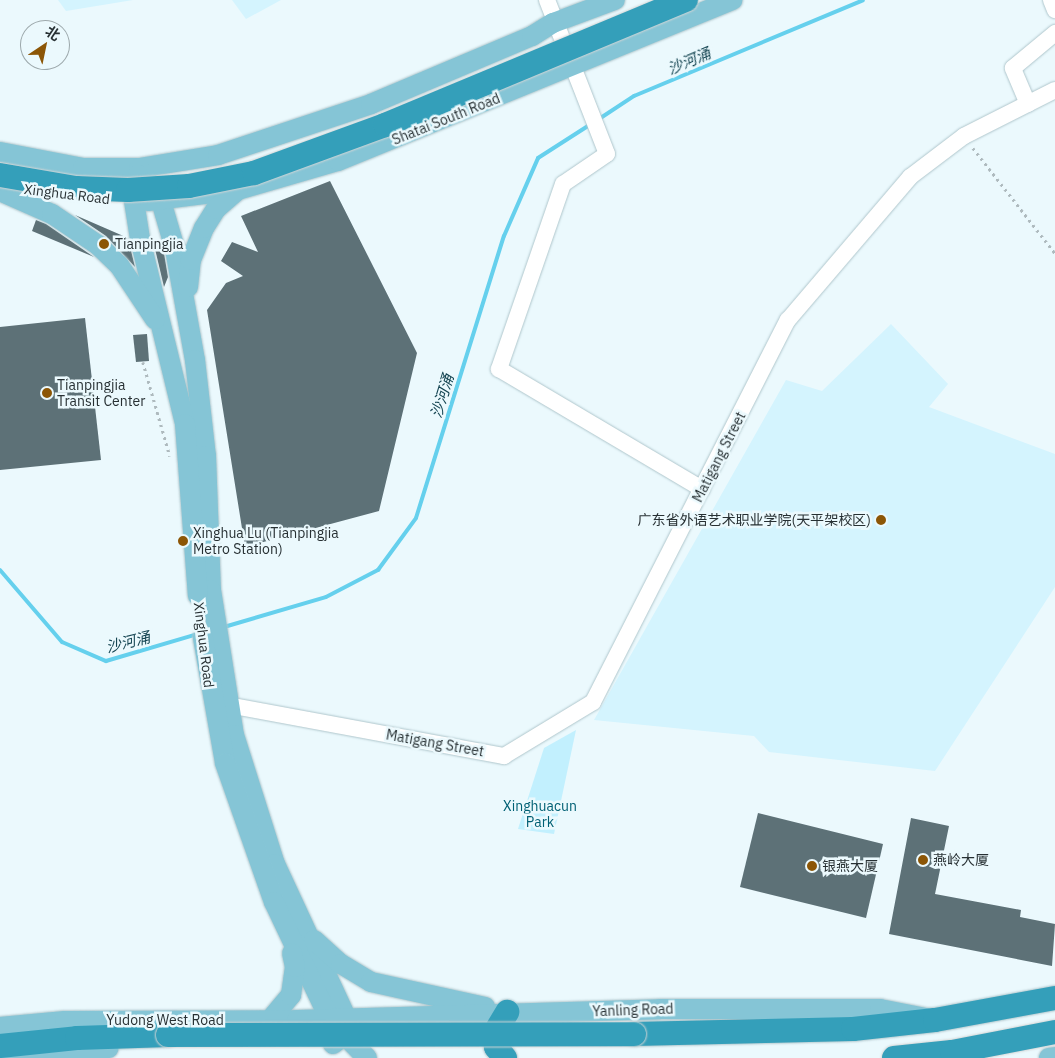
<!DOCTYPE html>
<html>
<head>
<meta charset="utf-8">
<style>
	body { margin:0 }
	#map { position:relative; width:1055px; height:1058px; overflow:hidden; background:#ebf9fd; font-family:"IBM Plex Sans","Noto Sans SC",sans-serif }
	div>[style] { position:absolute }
	.built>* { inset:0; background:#d4f4fe }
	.green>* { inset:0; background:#c2f0fe }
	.stream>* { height:4px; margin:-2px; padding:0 2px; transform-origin:2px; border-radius:2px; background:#65d0ed }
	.building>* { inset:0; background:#5d7177 }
	.path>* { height:2.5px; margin-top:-1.25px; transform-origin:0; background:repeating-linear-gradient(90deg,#aebabe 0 2.5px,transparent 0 6.5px) }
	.roads { filter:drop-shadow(0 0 1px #afc6cc) drop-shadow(0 0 1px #afc6cc) }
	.minor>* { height:16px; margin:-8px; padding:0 8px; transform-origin:8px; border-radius:8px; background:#fff }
	.major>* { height:20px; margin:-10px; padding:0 10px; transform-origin:10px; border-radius:10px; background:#85c5d6 }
	.highway>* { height:24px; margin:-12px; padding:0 12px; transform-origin:12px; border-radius:12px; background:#349fba }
	.bridges { filter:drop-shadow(0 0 1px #d4d6d6) drop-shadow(0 0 1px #d4d6d6) }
	.highway-bridge>* { height:24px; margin:-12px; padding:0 12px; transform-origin:12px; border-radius:12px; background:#349fba }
	.dots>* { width:14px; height:14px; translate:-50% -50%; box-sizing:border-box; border:2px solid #ebf9fd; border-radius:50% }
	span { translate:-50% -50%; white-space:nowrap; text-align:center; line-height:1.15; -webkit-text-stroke:5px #ebf9fd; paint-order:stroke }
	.street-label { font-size:14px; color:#273033 }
	.poi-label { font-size:14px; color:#273033 }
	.left { translate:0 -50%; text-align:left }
	.right { translate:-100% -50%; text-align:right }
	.park-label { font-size:14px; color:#006074 }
	.water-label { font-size:15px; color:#154552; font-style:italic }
	.north { position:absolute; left:20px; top:20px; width:50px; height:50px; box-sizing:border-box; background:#ebf9fd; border:1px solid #9da9ac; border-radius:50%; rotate:34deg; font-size:14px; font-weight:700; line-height:20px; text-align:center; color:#273033 }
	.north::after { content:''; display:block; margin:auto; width:18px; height:22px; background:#8c5606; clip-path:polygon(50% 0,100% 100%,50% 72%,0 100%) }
</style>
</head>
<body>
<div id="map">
	<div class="built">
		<div style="clip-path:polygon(58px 0,133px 0,66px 11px)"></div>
		<div style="clip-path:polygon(232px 0,281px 0,246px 19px)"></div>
		<div style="clip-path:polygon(891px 324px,948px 384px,929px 407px,1055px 454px,1055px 587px,935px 771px,769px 752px,754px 736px,594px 720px,786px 380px,822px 391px)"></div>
	</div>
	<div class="green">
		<div style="clip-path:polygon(576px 730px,554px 834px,518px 829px,544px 748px)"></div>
	</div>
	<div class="stream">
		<div style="left:599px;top:119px;width:42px;rotate:-33.3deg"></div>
		<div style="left:634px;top:96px;width:248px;rotate:-22.7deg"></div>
		<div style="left:0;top:570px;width:95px;rotate:49.3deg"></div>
		<div style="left:62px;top:642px;width:48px;rotate:23.4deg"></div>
		<div style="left:106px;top:661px;width:96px;rotate:-16.4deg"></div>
		<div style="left:224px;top:627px;width:106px;rotate:-16.4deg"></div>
		<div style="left:326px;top:597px;width:59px;rotate:-27.4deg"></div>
		<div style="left:378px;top:570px;width:64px;rotate:-53.8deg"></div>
		<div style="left:416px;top:518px;width:295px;rotate:-72.7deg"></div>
		<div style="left:504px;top:236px;width:85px;rotate:-66.4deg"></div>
		<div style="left:538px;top:158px;width:63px;rotate:-32.7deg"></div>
	</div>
	<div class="building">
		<div style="clip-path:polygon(330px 181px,417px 353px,379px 511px,245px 547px,207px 310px,226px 283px,243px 276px,221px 261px,232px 242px,258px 252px,241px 216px)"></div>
		<div style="clip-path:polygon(75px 215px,128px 238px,135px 267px,106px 236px)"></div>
		<div style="clip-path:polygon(36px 220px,46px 224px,94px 257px,32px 231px)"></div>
		<div style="clip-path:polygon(155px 249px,164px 253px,168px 277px,164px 287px)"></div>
		<div style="clip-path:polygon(85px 318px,101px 460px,0 470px,0 327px)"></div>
		<div style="clip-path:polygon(147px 334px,149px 361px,136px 362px,133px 335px)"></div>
		<div style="clip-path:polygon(758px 813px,883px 844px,866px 918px,740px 887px)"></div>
		<div style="clip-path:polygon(911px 818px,949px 826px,935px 894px,1021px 910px,1020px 917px,1055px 924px,1052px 966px,889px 934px)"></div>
	</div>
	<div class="path">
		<div style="left:973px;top:148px;width:133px;rotate:52deg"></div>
		<div style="left:143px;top:362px;width:98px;rotate:74deg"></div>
	</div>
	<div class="roads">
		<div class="minor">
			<div style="left:547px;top:0;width:165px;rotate:68.7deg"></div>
			<div style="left:607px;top:154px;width:53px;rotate:145.7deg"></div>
			<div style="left:563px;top:184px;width:196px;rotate:109.1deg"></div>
			<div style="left:499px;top:369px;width:236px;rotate:30.6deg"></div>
			<div style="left:1051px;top:0;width:11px;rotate:68deg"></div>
			<div style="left:1028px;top:104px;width:39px;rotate:-113deg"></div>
			<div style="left:1013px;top:68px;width:55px;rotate:-39.8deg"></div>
			<div style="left:228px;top:705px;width:281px;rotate:10.5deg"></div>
			<div style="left:504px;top:756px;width:104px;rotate:-31.2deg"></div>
			<div style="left:593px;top:702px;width:429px;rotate:-63deg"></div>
			<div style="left:788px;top:320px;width:188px;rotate:-49.5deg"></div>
			<div style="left:910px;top:177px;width:68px;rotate:-37.2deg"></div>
			<div style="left:964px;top:136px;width:102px;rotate:-26.8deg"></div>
		</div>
		<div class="major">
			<div style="left:0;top:152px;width:85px;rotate:10.9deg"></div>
			<div style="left:83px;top:168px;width:56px"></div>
			<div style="left:139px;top:168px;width:80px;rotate:-9.3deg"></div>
			<div style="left:218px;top:155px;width:161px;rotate:-18.4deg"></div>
			<div style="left:371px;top:104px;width:175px;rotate:-22.9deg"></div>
			<div style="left:532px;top:36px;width:25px;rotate:-32deg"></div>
			<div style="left:553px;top:23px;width:66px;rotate:-20.4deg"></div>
			<div style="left:139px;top:168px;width:40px;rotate:56deg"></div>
			<div style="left:161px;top:201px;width:50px;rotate:73.7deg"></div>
			<div style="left:175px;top:249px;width:113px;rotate:79.8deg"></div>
			<div style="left:195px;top:360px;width:97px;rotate:83.5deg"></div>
			<div style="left:206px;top:456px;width:134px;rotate:87.9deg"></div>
			<div style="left:211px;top:590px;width:147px;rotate:81deg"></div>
			<div style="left:234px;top:735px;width:135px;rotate:72.4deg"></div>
			<div style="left:275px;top:864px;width:171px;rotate:65.1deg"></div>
			<div style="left:347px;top:1019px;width:16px;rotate:97deg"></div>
			<div style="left:345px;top:1035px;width:15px;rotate:143deg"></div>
			<div style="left:138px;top:175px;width:26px;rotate:99deg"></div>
			<div style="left:134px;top:201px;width:38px;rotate:81deg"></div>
			<div style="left:140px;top:239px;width:190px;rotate:76.3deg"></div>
			<div style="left:185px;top:424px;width:172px;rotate:85.7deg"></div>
			<div style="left:0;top:191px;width:57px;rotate:23.9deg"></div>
			<div style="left:52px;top:214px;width:55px;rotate:34deg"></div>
			<div style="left:98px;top:245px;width:29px;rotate:44deg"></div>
			<div style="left:119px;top:265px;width:65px;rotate:56.3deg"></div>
			<div style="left:148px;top:201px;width:91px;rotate:-7deg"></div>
			<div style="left:238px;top:190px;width:104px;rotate:-16.2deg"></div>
			<div style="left:338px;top:161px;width:426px;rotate:-22.2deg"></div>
			<div style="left:188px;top:287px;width:27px;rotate:-84deg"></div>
			<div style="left:191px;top:260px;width:35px;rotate:-68deg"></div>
			<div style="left:204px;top:228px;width:22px;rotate:-58deg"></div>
			<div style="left:216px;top:209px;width:29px;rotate:-41deg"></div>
			<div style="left:203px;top:638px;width:127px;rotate:80deg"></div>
			<div style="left:225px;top:763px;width:147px;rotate:70.6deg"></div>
			<div style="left:274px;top:902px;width:131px;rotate:64.6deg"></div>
			<div style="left:330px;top:1020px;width:53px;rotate:45.8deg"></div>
			<div style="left:314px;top:940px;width:36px;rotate:42deg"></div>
			<div style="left:341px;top:964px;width:35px;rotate:31deg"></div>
			<div style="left:371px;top:982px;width:117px;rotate:12.4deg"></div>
			<div style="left:270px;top:1020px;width:33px;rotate:-50deg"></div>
			<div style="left:291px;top:995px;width:28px;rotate:-82deg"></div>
			<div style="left:295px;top:967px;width:14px;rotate:-102deg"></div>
			<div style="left:0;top:1027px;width:65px;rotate:-5.3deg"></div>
			<div style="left:65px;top:1021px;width:232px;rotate:-0.2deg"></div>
			<div style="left:297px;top:1020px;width:363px;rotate:-1.7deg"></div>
			<div style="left:660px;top:1009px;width:220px"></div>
			<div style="left:880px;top:1009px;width:52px;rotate:11.1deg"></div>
			<div style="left:4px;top:1058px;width:105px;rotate:-5.4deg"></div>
			<div style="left:1049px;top:1058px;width:6px;rotate:-9deg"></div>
		</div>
		<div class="highway">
			<div style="left:634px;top:1034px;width:219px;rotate:-1.3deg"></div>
			<div style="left:853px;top:1029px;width:82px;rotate:-6.3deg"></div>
			<div style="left:935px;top:1020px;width:122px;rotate:-10.4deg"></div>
			<div style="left:0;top:1046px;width:77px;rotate:-5.9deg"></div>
			<div style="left:77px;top:1038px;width:91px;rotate:-1.9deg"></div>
			<div style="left:505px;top:1058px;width:14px;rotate:-129deg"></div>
			<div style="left:496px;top:1047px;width:13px;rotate:-99deg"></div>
			<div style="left:494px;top:1034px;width:26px;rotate:-59deg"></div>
		</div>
	</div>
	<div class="bridges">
		<div class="highway-bridge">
			<div style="left:0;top:175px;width:77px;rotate:9.7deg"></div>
			<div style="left:76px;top:188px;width:52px;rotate:2.2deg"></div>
			<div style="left:128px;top:190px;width:61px;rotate:-3.8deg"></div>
			<div style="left:189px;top:186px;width:66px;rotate:-11.3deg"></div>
			<div style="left:254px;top:173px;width:140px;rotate:-20.1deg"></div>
			<div style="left:385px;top:125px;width:326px;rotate:-22.6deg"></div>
			<div style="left:168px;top:1035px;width:466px;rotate:-0.1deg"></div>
			<div style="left:894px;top:1058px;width:58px;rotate:-5.9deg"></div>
			<div style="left:952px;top:1052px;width:105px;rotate:-11deg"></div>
		</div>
	</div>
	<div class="dots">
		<div style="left:104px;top:244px;background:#8c5606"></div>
		<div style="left:47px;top:393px;background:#8c5606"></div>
		<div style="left:881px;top:520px;background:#8c5606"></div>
		<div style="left:183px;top:541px;background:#8c5606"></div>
		<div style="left:923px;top:860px;background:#8c5606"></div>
		<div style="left:812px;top:866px;background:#8c5606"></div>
	</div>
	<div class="street-label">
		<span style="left:446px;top:119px;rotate:-22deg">Shatai South Road</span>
		<span style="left:67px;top:194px;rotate:7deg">Xinghua Road</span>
		<span style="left:719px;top:457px;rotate:-63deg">Matigang Street</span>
		<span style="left:204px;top:645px;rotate:83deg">Xinghua Road</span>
		<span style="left:435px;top:743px;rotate:10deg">Matigang Street</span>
		<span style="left:633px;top:1010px;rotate:-2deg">Yanling Road</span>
		<span style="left:165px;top:1020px">Yudong West Road</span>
	</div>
	<div class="poi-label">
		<span class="left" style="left:115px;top:244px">Tianpingjia</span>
		<span class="left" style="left:57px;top:393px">Tianpingjia<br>Transit Center</span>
		<span class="right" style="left:871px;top:520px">广东省外语艺术职业学院(天平架校区)</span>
		<span class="left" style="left:193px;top:541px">Xinghua Lu (Tianpingjia<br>Metro Station)</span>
		<span class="left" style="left:933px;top:860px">燕岭大厦</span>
		<span class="left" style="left:822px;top:866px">银燕大厦</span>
	</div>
	<div class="park-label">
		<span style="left:540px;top:814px">Xinghuacun<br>Park</span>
	</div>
	<div class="water-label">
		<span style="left:689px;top:61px;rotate:-23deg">沙河涌</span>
		<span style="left:442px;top:396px;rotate:-73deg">沙河涌</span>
		<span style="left:128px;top:642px;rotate:-14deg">沙河涌</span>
	</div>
	<div class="north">北</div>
</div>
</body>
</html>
